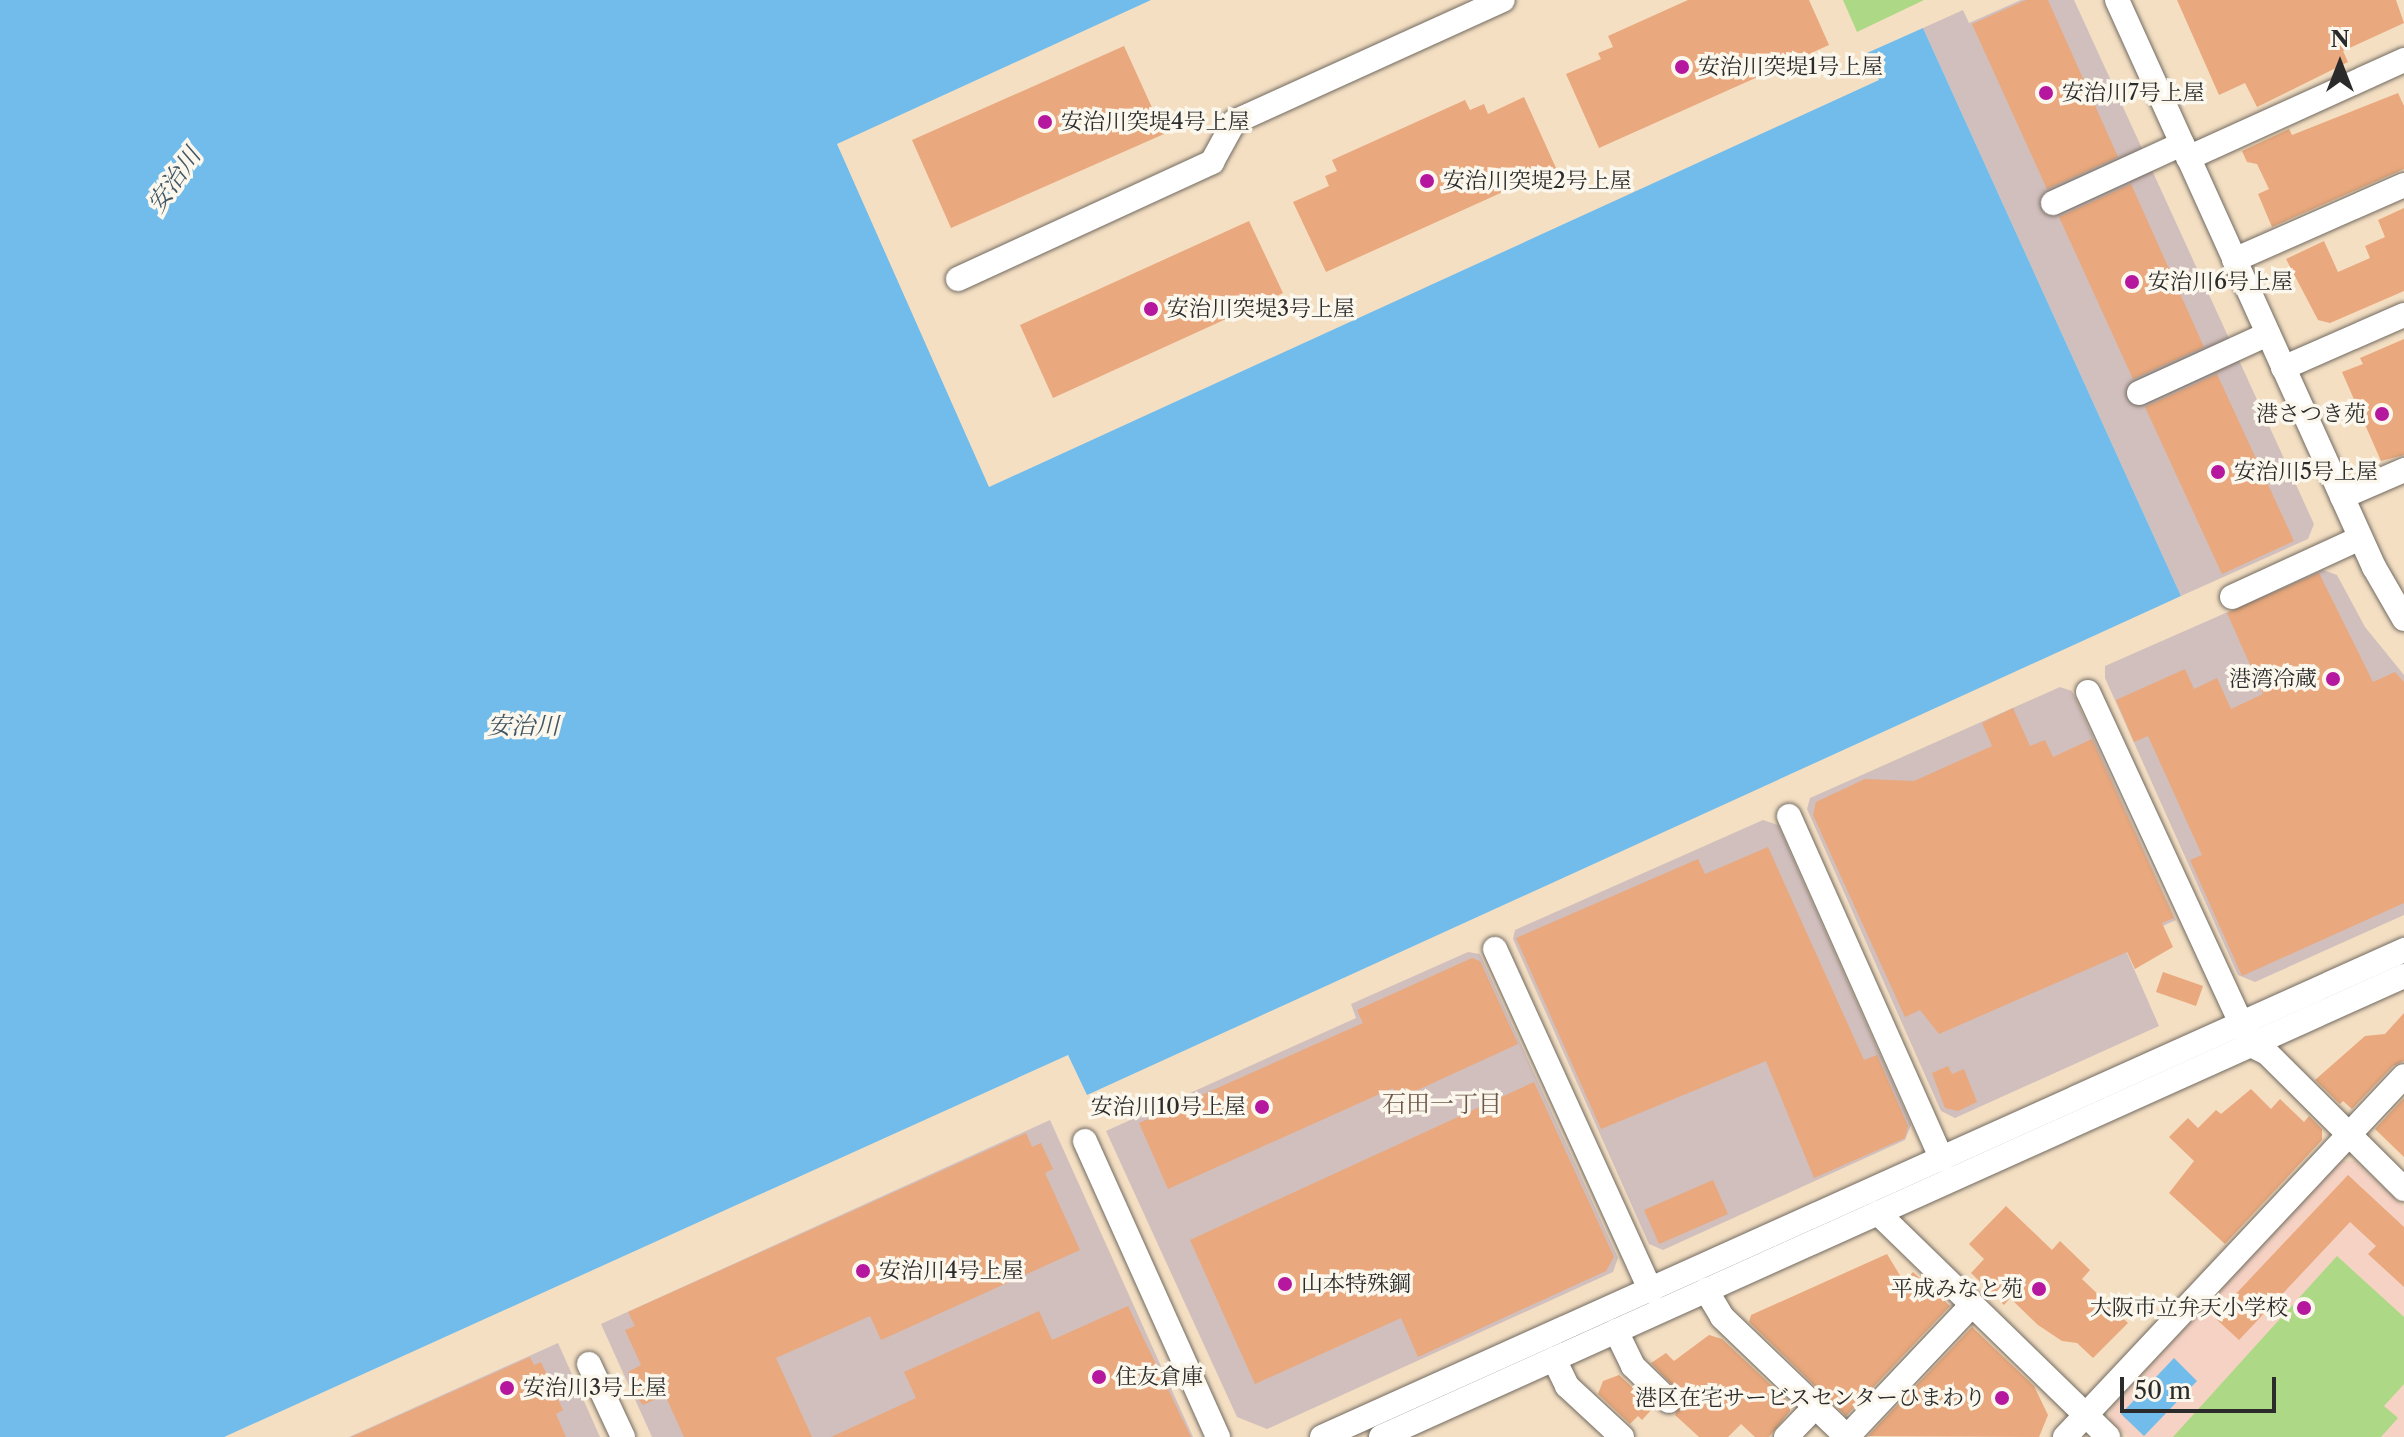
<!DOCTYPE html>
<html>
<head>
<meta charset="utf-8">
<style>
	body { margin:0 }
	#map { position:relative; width:2404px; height:1437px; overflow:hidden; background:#f4dfc3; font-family:"Libre Caslon Text","Noto Serif JP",serif }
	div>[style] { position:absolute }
	.built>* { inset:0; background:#f5d2c3 }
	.industrial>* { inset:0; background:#d1bfbd }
	.green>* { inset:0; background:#add885 }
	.water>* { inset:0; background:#72bceb }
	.building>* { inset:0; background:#e9a87d }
	.roads { filter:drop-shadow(0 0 2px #716a60) drop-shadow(0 0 2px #716a60) }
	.minor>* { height:24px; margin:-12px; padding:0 12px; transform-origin:12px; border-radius:12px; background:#fff }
	.dots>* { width:22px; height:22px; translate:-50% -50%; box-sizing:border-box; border:4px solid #fbf7ec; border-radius:50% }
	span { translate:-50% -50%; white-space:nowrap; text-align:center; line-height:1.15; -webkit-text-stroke:7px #fbf7ec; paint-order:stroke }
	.poi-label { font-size:22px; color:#2b2b2b }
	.left { translate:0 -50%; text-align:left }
	.right { translate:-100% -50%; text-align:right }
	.water-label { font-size:24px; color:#405665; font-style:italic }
	.neighbourhood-label { font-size:24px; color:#6e5748 }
	.north { position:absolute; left:2300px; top:24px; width:80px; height:80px; -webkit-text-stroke:6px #fbf7ec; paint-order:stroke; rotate:0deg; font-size:22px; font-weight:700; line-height:32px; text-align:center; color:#2b2b2b }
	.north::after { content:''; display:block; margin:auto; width:28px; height:36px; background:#2b2b2b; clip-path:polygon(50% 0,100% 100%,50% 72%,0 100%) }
	.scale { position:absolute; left:2120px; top:1377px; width:156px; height:36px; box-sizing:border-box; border:4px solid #2b2b2b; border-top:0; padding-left:10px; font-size:24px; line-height:28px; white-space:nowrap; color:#2b2b2b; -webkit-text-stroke:6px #fbf7ec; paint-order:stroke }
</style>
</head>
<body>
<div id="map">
	<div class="built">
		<div style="clip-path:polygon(2341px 1161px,2355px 1161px,2404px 1207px,2404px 1437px,2128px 1437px,2110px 1420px,2110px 1409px)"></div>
	</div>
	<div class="industrial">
		<div style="clip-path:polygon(2021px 0,2074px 0,2314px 524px,2308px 539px,2181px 596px,1923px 28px,1963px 10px,1969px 23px)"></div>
		<div style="clip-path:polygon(2323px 570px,2337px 575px,2365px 627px,2404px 675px,2404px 915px,2255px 982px,2238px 975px,2105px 678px,2105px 666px)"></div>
		<div style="clip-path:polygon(2060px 687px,2072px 691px,2176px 920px,2123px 944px,2159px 1026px,1955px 1118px,1941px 1111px,1807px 809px,1810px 798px)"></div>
		<div style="clip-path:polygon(1763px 820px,1778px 825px,1911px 1125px,1905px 1140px,1663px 1250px,1649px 1244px,1513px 939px,1515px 930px)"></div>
		<div style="clip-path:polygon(1468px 952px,1480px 954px,1618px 1258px,1613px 1272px,1267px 1429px,1237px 1417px,1106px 1131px,1356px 1018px,1351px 1004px)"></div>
		<div style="clip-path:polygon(1050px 1120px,1193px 1437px,652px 1437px,601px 1324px)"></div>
		<div style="clip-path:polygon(558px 1343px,600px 1437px,349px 1437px)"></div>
	</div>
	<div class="green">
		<div style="clip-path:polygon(1843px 0,1924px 0,1857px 32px)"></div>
		<div style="clip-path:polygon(2337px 1256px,2404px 1317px,2404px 1384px,2384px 1406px,2398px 1418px,2381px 1437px,2173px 1437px)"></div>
	</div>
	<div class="water">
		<div style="clip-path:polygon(0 0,1151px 0,837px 144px,989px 487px,1879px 80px,1867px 53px,1923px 28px,2181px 596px,1087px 1095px,1068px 1055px,224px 1437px,0 1437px)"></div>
		<div style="clip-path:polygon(2174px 1358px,2197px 1381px,2144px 1436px,2121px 1414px)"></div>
	</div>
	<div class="building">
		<div style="clip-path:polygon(1688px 0,1809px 0,1829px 45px,1599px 148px,1566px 74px,1601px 59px,1598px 53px,1613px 47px,1608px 36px)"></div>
		<div style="clip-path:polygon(2026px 0,2048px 0,2118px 157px,2047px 189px,1972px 24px)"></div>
		<div style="clip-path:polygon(2177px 0,2396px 0,2404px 23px,2343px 51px,2348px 62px,2257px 107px,2245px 83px,2219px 95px)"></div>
		<div style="clip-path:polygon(1124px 46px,1164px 134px,951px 228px,912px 140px)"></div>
		<div style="clip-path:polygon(2398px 93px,2404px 106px,2404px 169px,2272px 227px,2258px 194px,2269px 189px,2257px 164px,2247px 162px,2242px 151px,2289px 129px,2292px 135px)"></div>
		<div style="clip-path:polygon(1524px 97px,1556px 168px,1326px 272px,1293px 202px,1329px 186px,1325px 176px,1337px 171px,1332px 160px,1465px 100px,1470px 110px,1484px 104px,1488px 114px)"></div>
		<div style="clip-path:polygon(2131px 184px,2204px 347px,2133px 379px,2059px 217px)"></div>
		<div style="clip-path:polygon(2404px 208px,2404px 291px,2330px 323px,2318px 320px,2286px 259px,2324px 241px,2338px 272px,2370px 258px,2365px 246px,2385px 237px,2378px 220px)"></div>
		<div style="clip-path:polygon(1249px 221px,1283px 293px,1053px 398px,1020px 325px)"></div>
		<div style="clip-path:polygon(2404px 339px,2404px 455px,2381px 461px,2342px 372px,2363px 364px,2360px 358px)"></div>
		<div style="clip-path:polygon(2217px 374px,2294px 541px,2222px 574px,2145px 407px)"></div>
		<div style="clip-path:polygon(2319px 573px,2373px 682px,2395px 672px,2404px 682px,2404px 903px,2242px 976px,2190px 860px,2202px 855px,2148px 736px,2134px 742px,2116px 700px,2185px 669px,2194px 689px,2217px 678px,2231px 709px,2263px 694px,2227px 613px)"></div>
		<div style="clip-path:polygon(2013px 708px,2030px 746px,2045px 740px,2053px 757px,2092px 739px,2174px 918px,2162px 923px,2173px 947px,2135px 969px,2127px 952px,1939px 1034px,1920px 1010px,1905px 1017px,1813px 815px,1816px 802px,1865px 779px,1914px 781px,1992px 746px,1982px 723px)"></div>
		<div style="clip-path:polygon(1768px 847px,1864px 1060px,1877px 1055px,1908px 1126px,1905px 1138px,1814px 1178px,1766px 1061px,1601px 1129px,1516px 938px,1698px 859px,1705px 874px)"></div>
		<div style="clip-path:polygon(1472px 958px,1480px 961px,1518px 1044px,1398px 1099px,1393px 1088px,1168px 1189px,1139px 1123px,1363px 1023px,1357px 1010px)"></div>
		<div style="clip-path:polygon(2163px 972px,2203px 986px,2196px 1006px,2156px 992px)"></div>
		<div style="clip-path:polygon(2404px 1013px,2404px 1061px,2393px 1066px,2352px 1109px,2343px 1101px,2340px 1104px,2315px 1080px,2365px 1036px,2385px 1034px)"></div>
		<div style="clip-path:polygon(1948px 1066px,1952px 1074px,1964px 1069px,1977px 1102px,1958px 1111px,1945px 1108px,1932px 1073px)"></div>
		<div style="clip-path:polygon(1534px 1082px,1614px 1257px,1606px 1271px,1418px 1357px,1401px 1318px,1255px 1384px,1190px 1240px)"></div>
		<div style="clip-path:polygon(2251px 1089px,2271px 1109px,2280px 1099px,2304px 1122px,2309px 1116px,2322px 1129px,2322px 1140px,2225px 1244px,2169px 1193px,2194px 1161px,2169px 1137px,2188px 1118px,2198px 1128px,2216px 1110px,2221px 1114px)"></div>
		<div style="clip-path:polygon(2404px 1098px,2404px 1157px,2375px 1129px)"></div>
		<div style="clip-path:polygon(1026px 1133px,1032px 1147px,1041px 1143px,1053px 1169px,1045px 1173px,1080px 1250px,881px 1340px,870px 1316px,776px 1358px,812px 1437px,684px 1437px,665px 1395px,643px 1405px,634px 1394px,628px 1372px,641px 1365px,625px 1330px,635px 1326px,628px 1312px)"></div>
		<div style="clip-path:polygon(2348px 1175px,2404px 1227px,2404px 1287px,2368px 1254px,2376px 1246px,2350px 1222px,2239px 1340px,2214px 1317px)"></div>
		<div style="clip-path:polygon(1713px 1180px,1728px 1214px,1659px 1244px,1644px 1210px)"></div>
		<div style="clip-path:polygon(2006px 1206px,2052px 1250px,2060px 1241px,2090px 1270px,2082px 1279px,2128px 1323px,2093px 1358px,2077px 1343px,2062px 1341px,2038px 1325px,2010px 1298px,2004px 1305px,1971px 1273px,1984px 1259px,1969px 1244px)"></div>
		<div style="clip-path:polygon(1887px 1254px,1904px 1282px,1913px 1272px,1950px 1306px,1846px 1416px,1749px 1322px,1751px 1315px)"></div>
		<div style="clip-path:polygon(1128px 1306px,1191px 1437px,831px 1437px,916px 1398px,904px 1372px,1039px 1311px,1052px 1340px)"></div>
		<div style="clip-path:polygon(1972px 1327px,2034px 1386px,2048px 1415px,2039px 1437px,1868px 1436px)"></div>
		<div style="clip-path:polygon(1709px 1335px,1722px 1339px,1790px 1403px,1790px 1411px,1769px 1437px,1755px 1437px,1741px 1424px,1728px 1437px,1699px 1437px,1675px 1415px,1683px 1396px,1651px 1363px,1666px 1353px,1674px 1361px)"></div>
		<div style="clip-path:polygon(530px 1357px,534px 1365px,541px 1362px,563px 1410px,556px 1414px,566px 1437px,351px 1437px)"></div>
		<div style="clip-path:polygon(1619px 1375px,1654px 1407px,1642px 1420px,1638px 1416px,1630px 1424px,1598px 1394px,1603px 1381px)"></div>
	</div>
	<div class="roads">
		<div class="minor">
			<div style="left:2117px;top:0;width:623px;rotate:65.62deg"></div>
			<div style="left:2374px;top:567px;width:60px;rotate:60deg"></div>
			<div style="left:2188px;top:158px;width:237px;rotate:-24.4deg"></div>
			<div style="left:2053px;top:203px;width:142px;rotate:-24.6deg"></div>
			<div style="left:2234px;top:260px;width:186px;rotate:-23.8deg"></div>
			<div style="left:958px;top:279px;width:280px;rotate:-24.7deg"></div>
			<div style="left:1212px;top:162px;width:46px;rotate:-61.2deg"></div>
			<div style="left:1234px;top:122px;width:295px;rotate:-24.4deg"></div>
			<div style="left:2283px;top:368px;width:132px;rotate:-23.7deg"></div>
			<div style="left:2139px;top:393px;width:142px;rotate:-24.6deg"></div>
			<div style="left:2342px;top:497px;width:68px;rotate:-23.5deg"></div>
			<div style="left:2232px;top:597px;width:141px;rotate:-24.7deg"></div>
			<div style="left:2088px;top:692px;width:389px;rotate:65.2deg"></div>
			<div style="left:2251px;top:1045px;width:18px;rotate:27deg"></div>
			<div style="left:2267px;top:1053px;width:193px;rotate:44.8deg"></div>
			<div style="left:1789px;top:816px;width:376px;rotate:66deg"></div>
			<div style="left:1495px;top:949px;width:376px;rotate:65.5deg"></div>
			<div style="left:1085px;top:1141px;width:325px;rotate:65.8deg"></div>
			<div style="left:1878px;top:1213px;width:321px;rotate:44.2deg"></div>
			<div style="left:1706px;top:1290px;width:31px;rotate:59deg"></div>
			<div style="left:1722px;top:1317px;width:173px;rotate:43.8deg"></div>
			<div style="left:1616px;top:1331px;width:39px;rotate:64deg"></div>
			<div style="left:1633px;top:1366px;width:50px;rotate:44.2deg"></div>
			<div style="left:1554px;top:1359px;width:30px;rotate:64deg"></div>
			<div style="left:1567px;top:1386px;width:75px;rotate:42.8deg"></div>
			<div style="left:589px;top:1364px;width:81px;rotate:65deg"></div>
			<div style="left:1322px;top:1437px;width:1187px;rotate:-24.23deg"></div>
			<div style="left:1381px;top:1437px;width:1122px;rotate:-24.26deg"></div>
			<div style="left:1786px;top:1437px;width:42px;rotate:-46deg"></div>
			<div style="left:1847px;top:1437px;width:179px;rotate:-46.6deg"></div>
			<div style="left:2065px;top:1437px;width:495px;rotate:-46.8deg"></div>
		</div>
	</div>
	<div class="dots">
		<div style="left:1682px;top:67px;background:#b5179e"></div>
		<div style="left:2046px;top:93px;background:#b5179e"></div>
		<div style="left:1045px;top:122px;background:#b5179e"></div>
		<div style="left:1427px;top:181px;background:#b5179e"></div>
		<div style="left:2132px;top:282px;background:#b5179e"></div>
		<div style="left:1151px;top:309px;background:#b5179e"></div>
		<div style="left:2382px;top:414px;background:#b5179e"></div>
		<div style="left:2218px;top:472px;background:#b5179e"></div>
		<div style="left:2333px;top:679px;background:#b5179e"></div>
		<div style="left:1262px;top:1107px;background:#b5179e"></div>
		<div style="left:863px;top:1271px;background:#b5179e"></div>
		<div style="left:1285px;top:1284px;background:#b5179e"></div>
		<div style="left:2039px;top:1289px;background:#b5179e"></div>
		<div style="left:2304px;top:1308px;background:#b5179e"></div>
		<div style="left:1099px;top:1377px;background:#b5179e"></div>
		<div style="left:507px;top:1388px;background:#b5179e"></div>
		<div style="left:2002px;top:1398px;background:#b5179e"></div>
	</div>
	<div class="poi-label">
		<span class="left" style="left:1698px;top:67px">安治川突堤1号上屋</span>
		<span class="left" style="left:2062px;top:93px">安治川7号上屋</span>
		<span class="left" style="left:1061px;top:122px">安治川突堤4号上屋</span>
		<span class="left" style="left:1443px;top:181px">安治川突堤2号上屋</span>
		<span class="left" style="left:2148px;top:282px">安治川6号上屋</span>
		<span class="left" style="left:1167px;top:309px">安治川突堤3号上屋</span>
		<span class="right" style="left:2366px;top:414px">港さつき苑</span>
		<span class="left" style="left:2234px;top:472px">安治川5号上屋</span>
		<span class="right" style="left:2317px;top:679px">港湾冷蔵</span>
		<span class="right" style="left:1246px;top:1107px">安治川10号上屋</span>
		<span class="left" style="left:879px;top:1271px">安治川4号上屋</span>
		<span class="left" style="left:1301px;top:1284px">山本特殊鋼</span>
		<span class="right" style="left:2023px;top:1289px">平成みなと苑</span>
		<span class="right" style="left:2288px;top:1308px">大阪市立弁天小学校</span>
		<span class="left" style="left:1115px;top:1377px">住友倉庫</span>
		<span class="left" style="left:523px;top:1388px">安治川3号上屋</span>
		<span class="right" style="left:1986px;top:1398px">港区在宅サービスセンターひまわり</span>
	</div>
	<div class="water-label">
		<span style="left:174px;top:180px;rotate:-55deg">安治川</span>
		<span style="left:523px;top:726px">安治川</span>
	</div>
	<div class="neighbourhood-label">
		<span style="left:1442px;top:1104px">石田一丁目</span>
	</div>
	<div class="north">N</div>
	<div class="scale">50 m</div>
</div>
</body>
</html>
